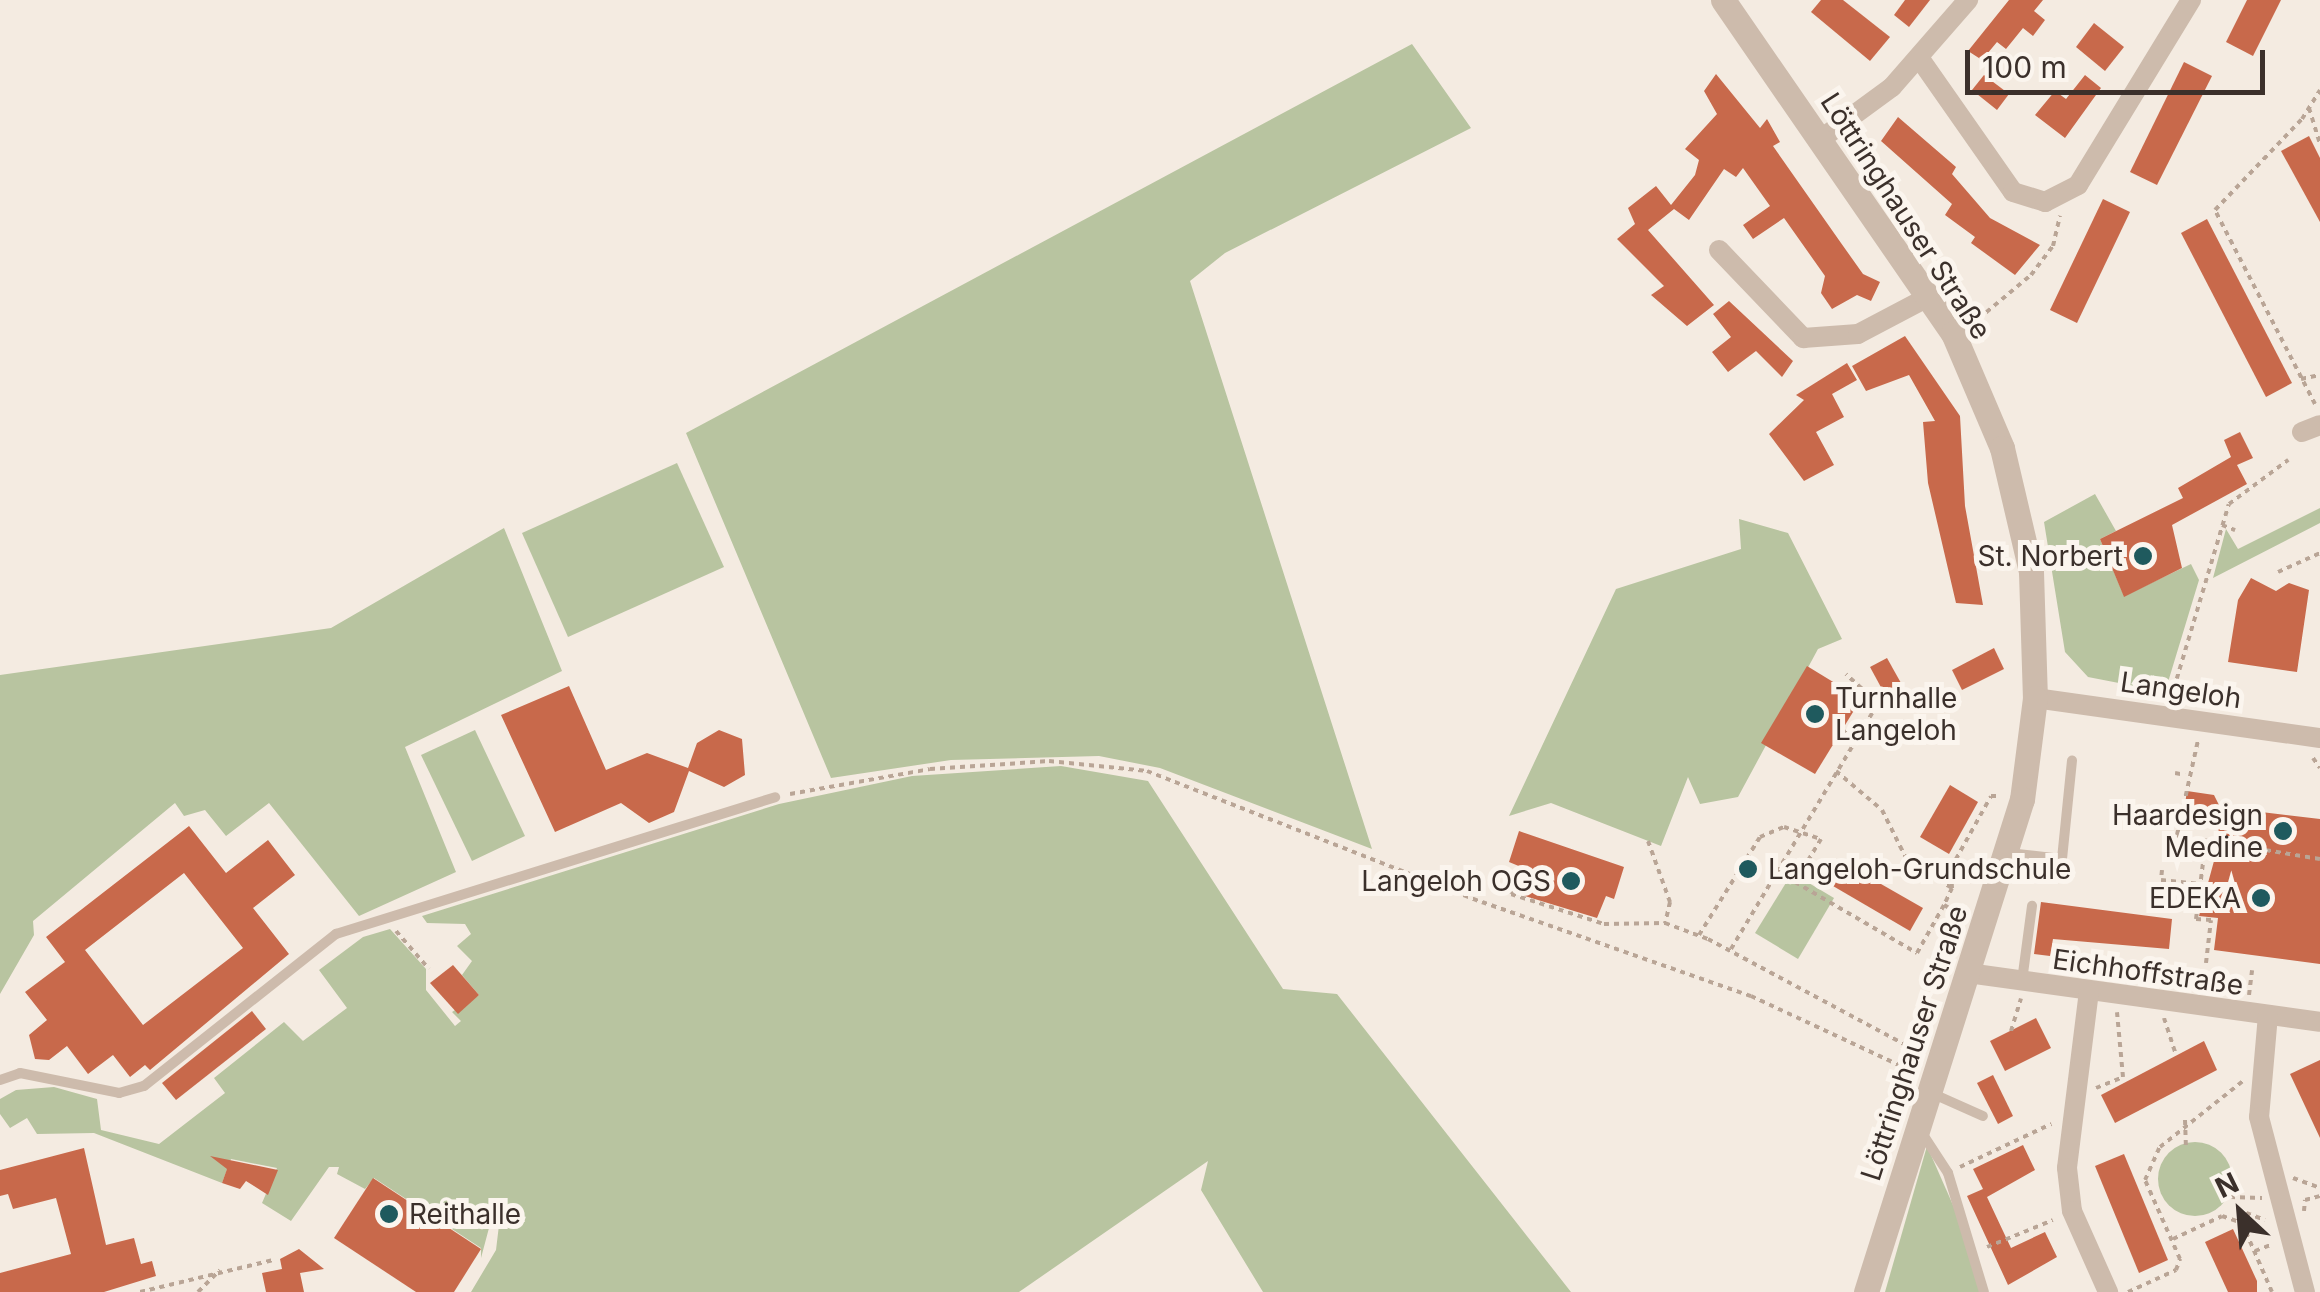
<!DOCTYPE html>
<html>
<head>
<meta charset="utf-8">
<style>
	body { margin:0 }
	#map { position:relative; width:2320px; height:1292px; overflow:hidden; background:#f4ebe1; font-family:Inter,sans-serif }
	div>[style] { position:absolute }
	.green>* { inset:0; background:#b8c4a0 }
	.round { border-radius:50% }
	.building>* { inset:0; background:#c8694b }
	.path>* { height:4px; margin-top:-2px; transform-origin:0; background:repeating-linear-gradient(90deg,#b9a596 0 5px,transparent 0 10px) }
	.service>* { height:10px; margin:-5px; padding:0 5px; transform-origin:5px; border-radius:5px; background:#cdbbac }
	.minor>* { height:20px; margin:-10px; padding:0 10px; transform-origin:10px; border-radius:10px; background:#cdbbac }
	.tertiary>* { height:25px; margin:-12.5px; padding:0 12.5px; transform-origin:12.5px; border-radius:12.5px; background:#cdbbac }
	.dots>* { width:28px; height:28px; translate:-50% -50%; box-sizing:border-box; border:5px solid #fbf5ee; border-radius:50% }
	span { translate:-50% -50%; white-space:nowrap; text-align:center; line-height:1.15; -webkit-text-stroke:10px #fbf5ee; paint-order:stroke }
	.street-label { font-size:28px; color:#3b302b }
	.poi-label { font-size:28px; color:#3b302b }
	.right { translate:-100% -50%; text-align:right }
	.left { translate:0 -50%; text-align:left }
	.north { position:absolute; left:2190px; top:1162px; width:100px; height:100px; -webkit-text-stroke:8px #fbf5ee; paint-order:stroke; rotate:334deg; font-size:28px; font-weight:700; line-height:40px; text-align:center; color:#3b302b }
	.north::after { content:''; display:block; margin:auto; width:35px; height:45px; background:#3b302b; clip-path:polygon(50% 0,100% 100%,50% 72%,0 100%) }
	.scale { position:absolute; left:1965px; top:50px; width:300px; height:45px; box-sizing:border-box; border:5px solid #3b302b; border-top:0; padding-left:12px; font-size:30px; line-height:35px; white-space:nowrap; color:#3b302b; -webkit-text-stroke:8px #fbf5ee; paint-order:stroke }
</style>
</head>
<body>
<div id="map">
	<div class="green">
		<div style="clip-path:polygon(1412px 44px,1471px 128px,1225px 253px,1190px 281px,1372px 849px,1160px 768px,1099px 756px,951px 760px,831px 778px,686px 433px)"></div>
		<div style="clip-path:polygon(677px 463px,724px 567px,568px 637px,522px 533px)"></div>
		<div style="clip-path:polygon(2095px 494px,2116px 531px,2100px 539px,2124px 596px,2191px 564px,2199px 580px,2165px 692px,2088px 677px,2065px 652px,2044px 522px)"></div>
		<div style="clip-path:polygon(2320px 508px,2320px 523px,2213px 578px,2226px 529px,2238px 549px)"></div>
		<div style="clip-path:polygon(1739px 519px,1788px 533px,1842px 639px,1818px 649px,1738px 797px,1700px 804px,1688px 777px,1661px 846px,1551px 803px,1509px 816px,1616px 589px,1741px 549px)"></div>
		<div style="clip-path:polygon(504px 528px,562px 671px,405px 747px,456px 872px,359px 916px,269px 803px,226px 836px,205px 810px,184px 816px,175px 803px,33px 921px,34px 935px,0 994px,0 675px,331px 628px)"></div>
		<div style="clip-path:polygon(475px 730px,525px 836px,472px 861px,421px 755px)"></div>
		<div style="clip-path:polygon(1061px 766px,1148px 781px,1283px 989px,1337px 994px,1571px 1292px,1263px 1292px,1201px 1190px,1208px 1161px,1019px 1292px,471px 1292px,496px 1250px,499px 1225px,489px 1228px,481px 1258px,481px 1248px,374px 1178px,365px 1189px,337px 1174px,339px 1167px,329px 1167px,291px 1221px,262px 1203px,277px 1168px,231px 1159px,222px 1183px,94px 1133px,37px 1134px,27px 1118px,10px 1128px,0 1114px,0 1099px,16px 1090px,54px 1087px,97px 1099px,101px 1130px,159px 1144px,225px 1093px,214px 1078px,284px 1022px,303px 1041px,347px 1008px,319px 970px,363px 937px,390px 929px,426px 969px,426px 990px,455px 1026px,461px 1021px,452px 1012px,479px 995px,462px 975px,472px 961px,457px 946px,471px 934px,465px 924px,427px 923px,422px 916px,779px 804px,912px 776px)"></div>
		<div style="clip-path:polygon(1792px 873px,1834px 898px,1798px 959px,1755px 933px)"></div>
		<div class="round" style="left:2158px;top:1142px;width:74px;height:74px"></div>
		<div style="clip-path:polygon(1927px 1146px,1978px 1262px,1982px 1292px,1885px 1292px)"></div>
	</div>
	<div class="building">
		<div style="clip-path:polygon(1821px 0,1843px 0,1890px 37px,1870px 61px,1811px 12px)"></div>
		<div style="clip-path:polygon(1905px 0,1930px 0,1909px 27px,1894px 15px)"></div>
		<div style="clip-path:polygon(2009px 0,2043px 0,2034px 11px,2045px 20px,2033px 36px,2023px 28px,2006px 49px,1997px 42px,1982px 60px,1968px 51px)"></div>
		<div style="clip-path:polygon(2247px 0,2281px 0,2253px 56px,2226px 42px)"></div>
		<div style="clip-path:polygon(2094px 23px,2124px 47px,2105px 71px,2076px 47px)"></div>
		<div style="clip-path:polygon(2184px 62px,2212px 76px,2157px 185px,2130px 172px)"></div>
		<div style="clip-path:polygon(1716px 74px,1760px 128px,1767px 119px,1780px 142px,1773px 146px,1841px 243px,1863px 274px,1880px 282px,1871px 301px,1857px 295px,1832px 309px,1821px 293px,1825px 276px,1784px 218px,1753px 239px,1743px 225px,1770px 206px,1743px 168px,1736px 177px,1724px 169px,1689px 220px,1674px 209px,1648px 230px,1714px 305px,1687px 326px,1651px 295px,1664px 286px,1617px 239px,1635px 224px,1628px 208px,1656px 186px,1671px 205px,1695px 175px,1699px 160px,1685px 149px,1717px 114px,1704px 91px)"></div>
		<div style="clip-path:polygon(1984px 75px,2009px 94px,1997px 110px,1972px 90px)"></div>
		<div style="clip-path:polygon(2085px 75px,2101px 88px,2065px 138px,2035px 115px,2055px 91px,2066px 99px)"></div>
		<div style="clip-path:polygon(1898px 117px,1956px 167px,1952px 174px,1990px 218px,2040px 245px,2015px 275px,1971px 243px,1975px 237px,1945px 215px,1952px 204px,1881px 141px)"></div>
		<div style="clip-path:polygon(2309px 136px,2320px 158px,2320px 222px,2281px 151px)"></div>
		<div style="clip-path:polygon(2103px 199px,2130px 212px,2077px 323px,2050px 310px)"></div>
		<div style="clip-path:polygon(2207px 219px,2292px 383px,2266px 397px,2181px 233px)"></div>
		<div style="clip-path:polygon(1729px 301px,1793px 361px,1782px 377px,1756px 351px,1728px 372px,1712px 352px,1731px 337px,1713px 314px)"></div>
		<div style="clip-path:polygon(1905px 336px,1960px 416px,1965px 506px,1983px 605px,1956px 603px,1928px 483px,1923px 422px,1935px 421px,1909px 375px,1866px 391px,1852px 366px)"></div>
		<div style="clip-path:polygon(1847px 363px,1857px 380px,1832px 394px,1844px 417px,1816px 432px,1834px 465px,1804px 481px,1769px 434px,1804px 400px,1796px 395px)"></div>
		<div style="clip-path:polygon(2240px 432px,2253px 458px,2237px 465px,2247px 484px,2172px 525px,2182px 568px,2124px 597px,2100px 539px,2183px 498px,2178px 488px,2231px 457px,2224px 440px)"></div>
		<div style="clip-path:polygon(2251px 578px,2276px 591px,2289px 583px,2309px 590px,2297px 672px,2228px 662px,2238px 600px)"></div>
		<div style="clip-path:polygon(1994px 648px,2004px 669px,1962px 690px,1952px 670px)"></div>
		<div style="clip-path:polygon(1887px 658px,1906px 692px,1897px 702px,1889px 702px,1870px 667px)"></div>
		<div style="clip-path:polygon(1807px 666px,1861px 699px,1815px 774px,1761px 743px)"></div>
		<div style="clip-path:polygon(569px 686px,606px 770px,647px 753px,688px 768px,697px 743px,719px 730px,742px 739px,745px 775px,724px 787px,689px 771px,674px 812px,649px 823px,621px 803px,555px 832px,501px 715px)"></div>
		<div style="clip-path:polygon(1950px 785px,1978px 802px,1949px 854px,1920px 837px)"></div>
		<div style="clip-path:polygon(2187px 791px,2214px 795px,2220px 807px,2320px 819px,2320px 964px,2214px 950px,2218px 918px,2199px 916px,2220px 839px,2218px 827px,2182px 823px)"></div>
		<div style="clip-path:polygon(evenodd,189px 826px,226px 873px,268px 840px,295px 875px,253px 908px,289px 954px,150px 1070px,145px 1065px,130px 1077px,113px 1055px,88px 1074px,67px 1046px,49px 1060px,35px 1059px,29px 1035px,47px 1020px,25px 992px,65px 962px,46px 937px,189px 826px,184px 873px,243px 948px,143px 1025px,85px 950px,184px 873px)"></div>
		<div style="clip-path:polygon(1519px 831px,1624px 867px,1614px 899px,1606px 896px,1597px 918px,1518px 894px,1526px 869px,1509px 862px)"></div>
		<div style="clip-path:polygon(1846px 864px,1923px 908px,1910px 931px,1833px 886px)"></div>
		<div style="clip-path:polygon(2041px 902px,2172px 919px,2169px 949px,2053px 939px,2050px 956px,2034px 954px)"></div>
		<div style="clip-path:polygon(453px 965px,479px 995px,458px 1014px,430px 983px)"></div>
		<div style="clip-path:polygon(252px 1011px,266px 1029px,176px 1100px,162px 1083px)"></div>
		<div style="clip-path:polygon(2036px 1018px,2051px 1048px,2005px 1071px,1990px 1041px)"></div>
		<div style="clip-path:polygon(2204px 1041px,2217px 1070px,2115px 1123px,2101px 1095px)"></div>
		<div style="clip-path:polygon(2320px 1060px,2320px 1138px,2290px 1074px)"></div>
		<div style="clip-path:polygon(1993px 1075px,2013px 1116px,1998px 1124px,1977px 1083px)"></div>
		<div style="clip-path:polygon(2023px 1145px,2035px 1170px,1987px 1197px,2011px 1248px,2045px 1232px,2057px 1257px,2008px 1285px,1967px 1196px,1983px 1189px,1973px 1169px)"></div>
		<div style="clip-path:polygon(84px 1148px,106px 1245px,134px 1238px,141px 1264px,152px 1261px,156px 1276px,104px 1292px,0 1292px,0 1273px,71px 1254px,56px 1198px,13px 1209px,8px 1194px,0 1196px,0 1170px)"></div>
		<div style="clip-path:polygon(2124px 1154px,2168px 1260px,2139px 1273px,2095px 1166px)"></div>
		<div style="clip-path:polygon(210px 1156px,278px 1170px,268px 1195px,246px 1181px,240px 1189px,222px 1183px,227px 1169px)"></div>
		<div style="clip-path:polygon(373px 1178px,481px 1249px,454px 1292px,416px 1292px,334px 1238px)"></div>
		<div style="clip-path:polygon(2233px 1229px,2257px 1281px,2257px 1292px,2228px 1292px,2205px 1242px)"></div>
		<div style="clip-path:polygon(299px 1249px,324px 1269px,300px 1273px,304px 1292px,266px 1292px,262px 1273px,282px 1269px,280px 1259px)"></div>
	</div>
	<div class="path">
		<div style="left:2309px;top:108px;width:37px;rotate:73deg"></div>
		<div style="left:1971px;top:325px;width:78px;rotate:-39.8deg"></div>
		<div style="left:2031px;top:275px;width:36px;rotate:-53deg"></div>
		<div style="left:2053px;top:246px;width:31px;rotate:-77deg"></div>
		<div style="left:2301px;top:379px;width:19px;rotate:-12deg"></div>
		<div style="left:2315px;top:404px;width:218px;rotate:-117.3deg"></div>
		<div style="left:2215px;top:210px;width:126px;rotate:-46.3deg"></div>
		<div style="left:2302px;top:119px;width:34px;rotate:-58deg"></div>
		<div style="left:2222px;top:525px;width:14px;rotate:21deg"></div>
		<div style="left:2278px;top:572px;width:46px;rotate:-24.3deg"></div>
		<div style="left:2171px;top:698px;width:202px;rotate:-73.4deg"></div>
		<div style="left:2229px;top:504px;width:74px;rotate:-36.7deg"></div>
		<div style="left:1842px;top:730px;width:15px;rotate:32deg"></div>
		<div style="left:2313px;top:758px;width:12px;rotate:55deg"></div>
		<div style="left:1836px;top:771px;width:60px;rotate:40.3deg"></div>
		<div style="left:1882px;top:810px;width:58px;rotate:63.4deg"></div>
		<div style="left:2175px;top:773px;width:10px;rotate:11deg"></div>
		<div style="left:790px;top:794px;width:142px;rotate:-10.1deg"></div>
		<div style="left:930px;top:769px;width:119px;rotate:-3.8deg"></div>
		<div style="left:1049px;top:761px;width:99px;rotate:5.8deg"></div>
		<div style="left:1147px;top:771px;width:360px;rotate:21.4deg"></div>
		<div style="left:1482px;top:902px;width:285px;rotate:19.3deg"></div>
		<div style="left:1751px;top:996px;width:180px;rotate:25deg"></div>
		<div style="left:2168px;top:824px;width:10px;rotate:96deg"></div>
		<div style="left:2167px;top:834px;width:155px;rotate:9.3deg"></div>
		<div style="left:2177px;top:835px;width:97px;rotate:-77.5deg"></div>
		<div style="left:1648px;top:841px;width:65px;rotate:70.2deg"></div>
		<div style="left:1670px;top:902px;width:22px;rotate:103deg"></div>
		<div style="left:1921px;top:870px;width:36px;rotate:30deg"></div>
		<div style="left:1952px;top:888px;width:19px;rotate:115deg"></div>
		<div style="left:2162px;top:870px;width:10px;rotate:96deg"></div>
		<div style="left:2161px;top:880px;width:39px;rotate:6deg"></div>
		<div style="left:1518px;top:872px;width:23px;rotate:108deg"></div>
		<div style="left:1511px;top:894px;width:98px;rotate:17.9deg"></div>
		<div style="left:1604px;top:924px;width:61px;rotate:-0.9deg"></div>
		<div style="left:1665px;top:923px;width:46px;rotate:20.4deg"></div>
		<div style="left:1708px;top:939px;width:237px;rotate:28.2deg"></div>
		<div style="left:1952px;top:888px;width:20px;rotate:-93deg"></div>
		<div style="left:1951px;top:868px;width:82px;rotate:-60.9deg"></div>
		<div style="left:1991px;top:796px;width:7px"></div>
		<div style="left:396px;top:931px;width:50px;rotate:49deg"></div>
		<div style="left:1699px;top:935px;width:115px;rotate:-58.1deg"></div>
		<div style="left:1760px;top:837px;width:26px;rotate:-23deg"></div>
		<div style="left:1784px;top:827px;width:39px;rotate:18deg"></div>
		<div style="left:1821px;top:839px;width:50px;rotate:121.2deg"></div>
		<div style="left:1795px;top:882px;width:141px;rotate:30.2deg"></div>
		<div style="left:1917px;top:953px;width:55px;rotate:-60.6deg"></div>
		<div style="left:1944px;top:905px;width:22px;rotate:30deg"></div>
		<div style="left:1731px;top:949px;width:275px;rotate:-59.1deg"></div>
		<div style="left:1872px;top:713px;width:18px;rotate:-99deg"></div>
		<div style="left:1869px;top:695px;width:31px;rotate:-138deg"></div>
		<div style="left:2206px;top:963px;width:43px;rotate:-83.4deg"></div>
		<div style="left:2211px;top:920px;width:15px;rotate:-176deg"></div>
		<div style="left:2196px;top:919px;width:81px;rotate:-82.9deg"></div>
		<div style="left:2249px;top:995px;width:25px;rotate:-83deg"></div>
		<div style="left:2164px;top:1018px;width:39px;rotate:72deg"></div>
		<div style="left:2011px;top:1031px;width:34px;rotate:-73deg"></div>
		<div style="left:2096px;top:1088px;width:29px;rotate:-22deg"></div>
		<div style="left:2123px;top:1077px;width:65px;rotate:-95.3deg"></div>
		<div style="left:2185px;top:1120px;width:25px;rotate:88deg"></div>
		<div style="left:1960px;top:1167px;width:101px;rotate:-25.3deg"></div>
		<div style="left:2293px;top:1178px;width:29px;rotate:20deg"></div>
		<div style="left:2230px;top:1197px;width:32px;rotate:2deg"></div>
		<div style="left:2304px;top:1211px;width:11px;rotate:-85deg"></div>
		<div style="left:2305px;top:1200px;width:16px;rotate:-15deg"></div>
		<div style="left:2246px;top:1213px;width:20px;rotate:20deg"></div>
		<div style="left:2173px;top:1239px;width:54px;rotate:-25.1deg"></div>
		<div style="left:2222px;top:1216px;width:21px;rotate:19deg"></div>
		<div style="left:2242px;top:1223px;width:75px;rotate:66.5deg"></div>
		<div style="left:1987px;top:1247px;width:71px;rotate:-22.2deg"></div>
		<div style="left:2255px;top:1251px;width:19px;rotate:-21deg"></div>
		<div style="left:140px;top:1292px;width:137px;rotate:-13.5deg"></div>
		<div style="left:198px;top:1292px;width:31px;rotate:-45deg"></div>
		<div style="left:2128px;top:1292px;width:53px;rotate:-24.6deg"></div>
		<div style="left:2176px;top:1270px;width:12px;rotate:-70deg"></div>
		<div style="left:2180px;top:1259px;width:86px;rotate:-113.9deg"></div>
		<div style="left:2145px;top:1180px;width:36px;rotate:-66deg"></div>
		<div style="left:2160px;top:1147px;width:106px;rotate:-38.5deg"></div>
	</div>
	<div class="service">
		<div style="left:2008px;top:853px;width:54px;rotate:6.3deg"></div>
		<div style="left:2062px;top:859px;width:99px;rotate:-84.2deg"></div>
		<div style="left:2022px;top:981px;width:76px;rotate:-82.4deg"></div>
		<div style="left:0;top:1080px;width:21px;rotate:-19deg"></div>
		<div style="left:20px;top:1073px;width:101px;rotate:11.4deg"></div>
		<div style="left:119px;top:1093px;width:26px;rotate:-16deg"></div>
		<div style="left:144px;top:1086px;width:245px;rotate:-38.4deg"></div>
		<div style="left:336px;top:934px;width:460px;rotate:-17.3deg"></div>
		<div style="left:1929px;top:1092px;width:59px;rotate:24deg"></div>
		<div style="left:1918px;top:1127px;width:55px;rotate:56.9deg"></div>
		<div style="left:1948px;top:1173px;width:124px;rotate:73.2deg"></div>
	</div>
	<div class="minor">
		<div style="left:1920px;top:59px;width:162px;rotate:55deg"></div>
		<div style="left:2013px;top:192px;width:34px;rotate:17deg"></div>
		<div style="left:2045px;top:202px;width:37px;rotate:-27deg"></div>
		<div style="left:2078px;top:185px;width:217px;rotate:-58.6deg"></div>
		<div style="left:1821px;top:139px;width:88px;rotate:-36.2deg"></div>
		<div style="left:1892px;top:87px;width:116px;rotate:-48.9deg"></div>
		<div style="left:1719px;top:250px;width:122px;rotate:46.3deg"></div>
		<div style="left:1803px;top:338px;width:55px;rotate:-4.2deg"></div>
		<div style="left:1858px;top:334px;width:81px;rotate:-27.8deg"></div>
		<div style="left:2302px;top:432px;width:19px;rotate:-21deg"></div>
		<div style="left:2035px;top:698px;width:288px;rotate:8deg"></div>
		<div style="left:1968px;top:973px;width:355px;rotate:7.9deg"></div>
		<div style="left:2089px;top:991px;width:178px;rotate:97.1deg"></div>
		<div style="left:2067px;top:1168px;width:43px;rotate:83.4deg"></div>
		<div style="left:2072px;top:1211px;width:89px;rotate:66deg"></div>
		<div style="left:2268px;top:1015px;width:102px;rotate:95deg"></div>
		<div style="left:2259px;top:1117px;width:181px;rotate:75.3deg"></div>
	</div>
	<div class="tertiary">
		<div style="left:1723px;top:0;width:405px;rotate:55.4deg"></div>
		<div style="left:1953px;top:333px;width:125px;rotate:66.9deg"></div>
		<div style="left:2002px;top:448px;width:127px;rotate:76.8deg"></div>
		<div style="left:2031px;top:572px;width:126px;rotate:88.2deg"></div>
		<div style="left:2035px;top:698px;width:102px;rotate:97.3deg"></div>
		<div style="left:2022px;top:799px;width:517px;rotate:107.56deg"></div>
	</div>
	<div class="dots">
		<div style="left:2143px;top:556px;background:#1f5a5e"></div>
		<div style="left:1815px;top:714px;background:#1f5a5e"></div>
		<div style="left:2283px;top:831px;background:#1f5a5e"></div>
		<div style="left:1748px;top:869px;background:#1f5a5e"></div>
		<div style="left:1571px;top:881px;background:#1f5a5e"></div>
		<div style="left:2261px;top:898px;background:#1f5a5e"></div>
		<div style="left:389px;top:1214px;background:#1f5a5e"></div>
	</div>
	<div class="street-label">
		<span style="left:1906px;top:216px;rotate:57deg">Löttringhauser Straße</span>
		<span style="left:2181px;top:690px;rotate:8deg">Langeloh</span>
		<span style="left:2148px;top:972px;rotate:8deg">Eichhoffstraße</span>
		<span style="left:1914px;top:1043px;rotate:-72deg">Löttringhauser Straße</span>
	</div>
	<div class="poi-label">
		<span class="right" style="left:2123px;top:556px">St. Norbert</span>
		<span class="left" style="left:1835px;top:714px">Turnhalle<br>Langeloh</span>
		<span class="right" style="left:2263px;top:831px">Haardesign<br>Medine</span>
		<span class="left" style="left:1768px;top:869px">Langeloh-Grundschule</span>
		<span class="right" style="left:1551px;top:881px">Langeloh OGS</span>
		<span class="right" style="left:2241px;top:898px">EDEKA</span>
		<span class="left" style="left:409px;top:1214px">Reithalle</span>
	</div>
	<div class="north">N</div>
	<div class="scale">100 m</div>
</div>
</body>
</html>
